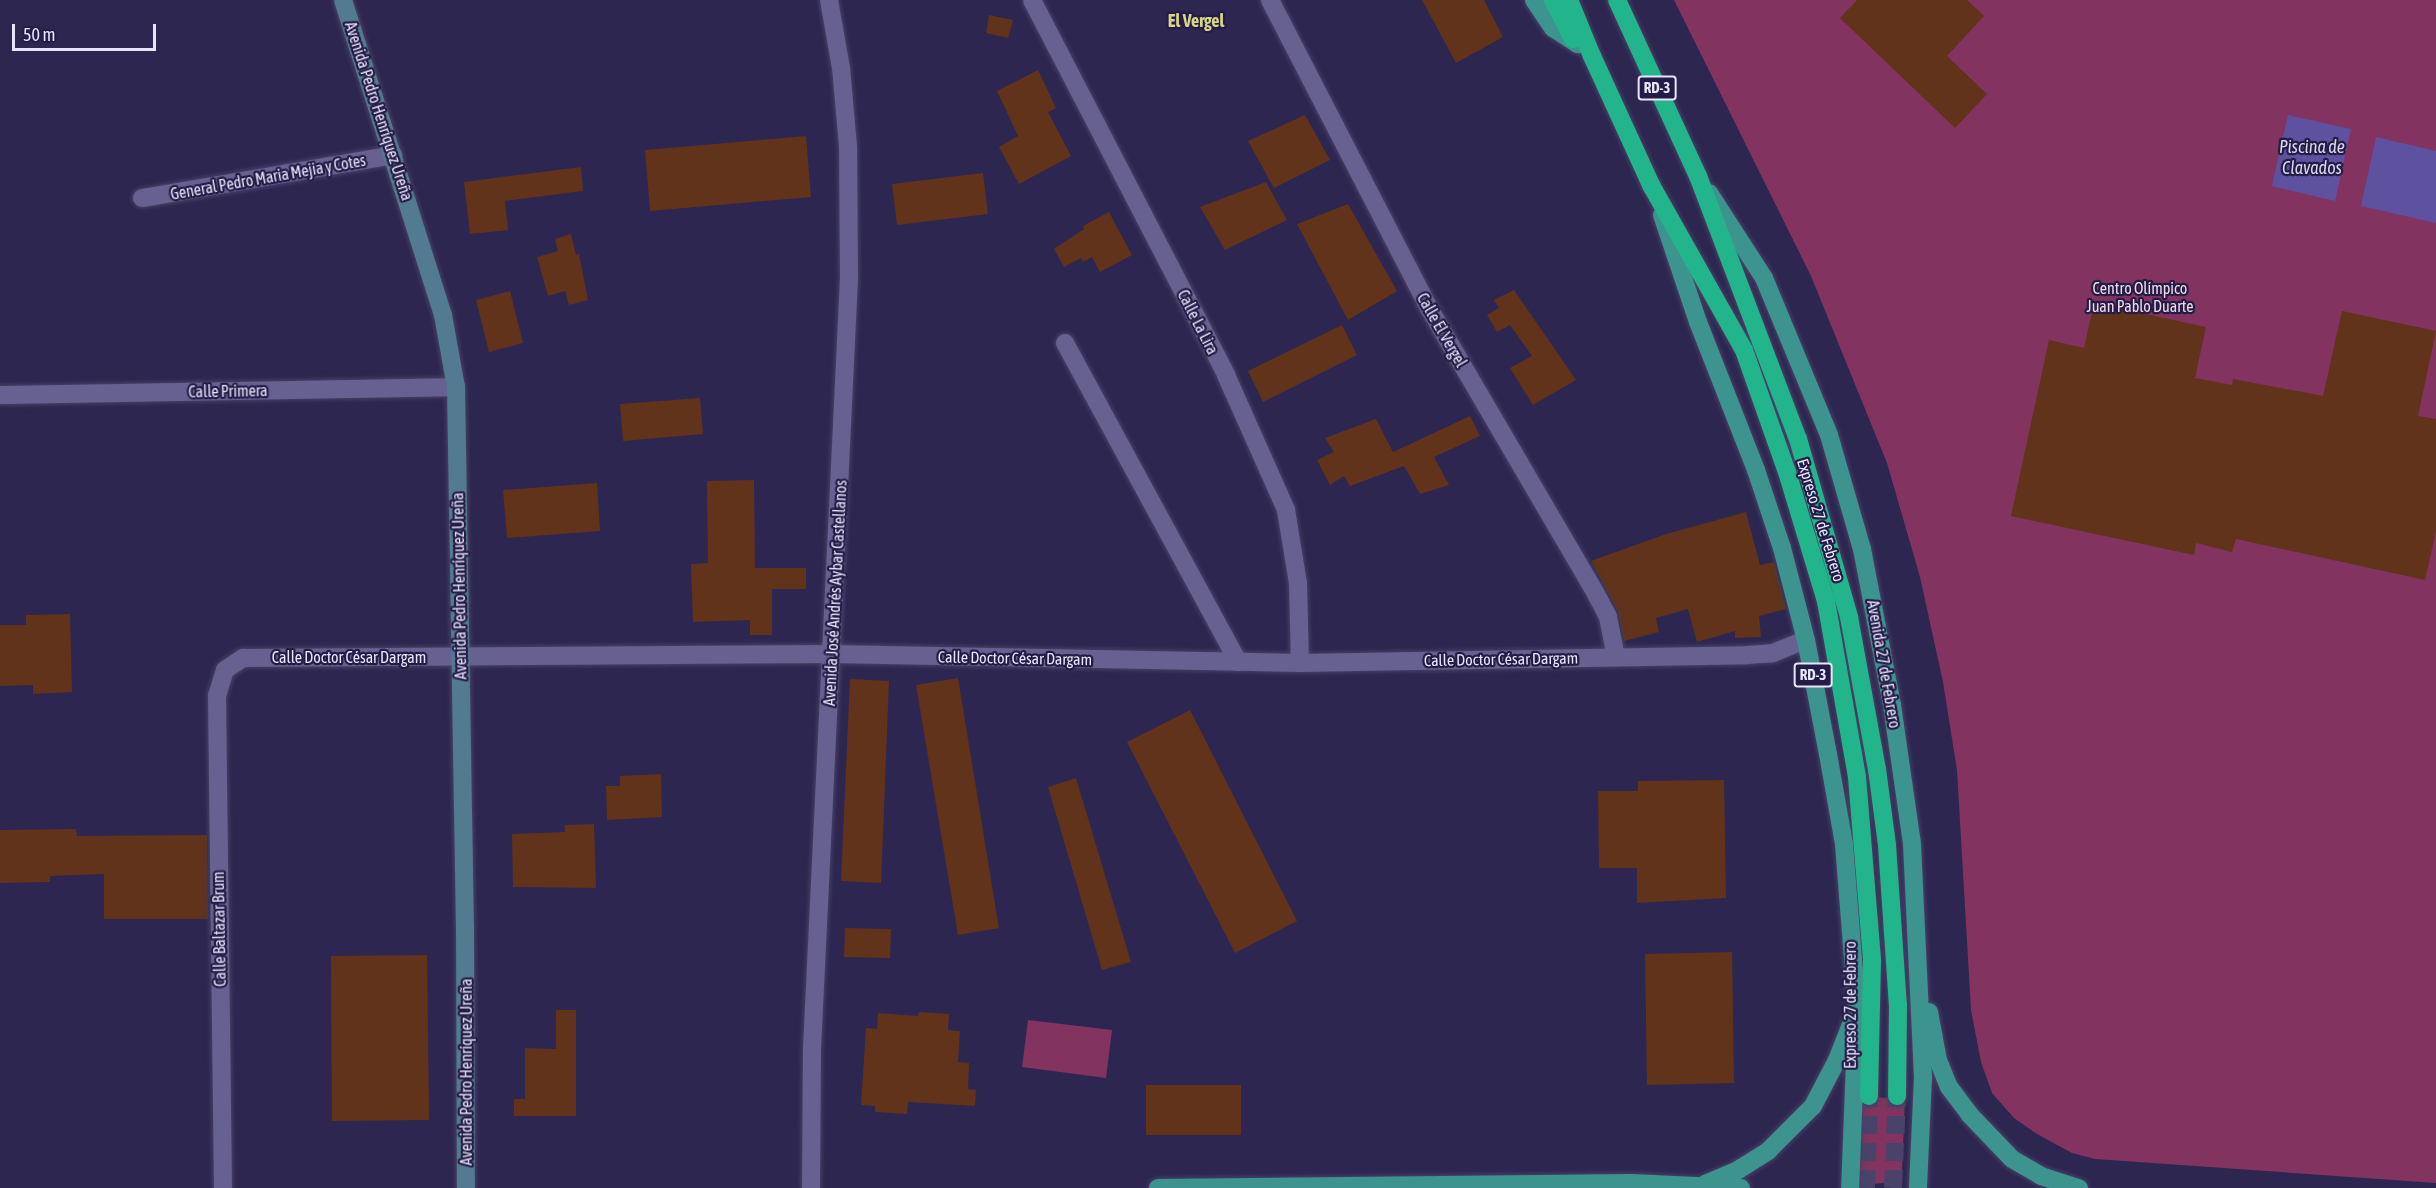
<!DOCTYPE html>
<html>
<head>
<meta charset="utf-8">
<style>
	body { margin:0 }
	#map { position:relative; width:2436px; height:1188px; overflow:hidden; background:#2d2651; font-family:"Asap Condensed",sans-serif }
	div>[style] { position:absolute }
	.green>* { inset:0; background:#82335f }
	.water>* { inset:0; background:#5e52a0 }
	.building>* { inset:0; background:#60331a }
	.highway-tunnel>* { height:18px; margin-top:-9px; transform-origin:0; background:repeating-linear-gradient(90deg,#49436a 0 18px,transparent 0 27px) }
	.roads { filter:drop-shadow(0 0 2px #484165) drop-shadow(0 0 2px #484165) }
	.street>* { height:18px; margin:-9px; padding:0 9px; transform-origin:9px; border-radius:9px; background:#666191 }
	.secondary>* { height:18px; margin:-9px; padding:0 9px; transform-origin:9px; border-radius:9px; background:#527a90 }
	.primary>* { height:18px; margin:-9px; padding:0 9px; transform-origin:9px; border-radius:9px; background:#3d938e }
	.highway>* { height:18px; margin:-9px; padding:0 9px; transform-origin:9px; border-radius:9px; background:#22b58c }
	span { translate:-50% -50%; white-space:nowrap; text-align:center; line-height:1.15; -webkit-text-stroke:4.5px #241c46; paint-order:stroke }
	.shield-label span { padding:2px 4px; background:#241c46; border:2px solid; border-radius:4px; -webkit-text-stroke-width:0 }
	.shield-label { font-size:15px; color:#e6e5fb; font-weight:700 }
	.street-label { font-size:16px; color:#e6e5fb }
	.park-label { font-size:16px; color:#f2dae5 }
	.neighbourhood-label { font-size:18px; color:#d6d688; font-weight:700 }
	.water-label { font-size:18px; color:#d8d7ed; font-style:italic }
	.scale { position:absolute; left:12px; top:24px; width:144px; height:27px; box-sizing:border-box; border:3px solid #e6e5fb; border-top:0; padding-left:8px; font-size:18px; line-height:21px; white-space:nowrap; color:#e6e5fb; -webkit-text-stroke:4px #241c46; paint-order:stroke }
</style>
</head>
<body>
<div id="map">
	<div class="green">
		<div style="clip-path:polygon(1674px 0,2436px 0,2436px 1183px,2095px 1159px,2072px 1153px,2037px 1134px,2014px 1118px,1992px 1093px,1981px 1062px,1971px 1010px,1957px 770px,1943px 682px,1920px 577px,1887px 463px,1811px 276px)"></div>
		<div style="clip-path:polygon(1028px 1020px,1112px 1030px,1106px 1078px,1022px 1067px)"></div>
		<div style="clip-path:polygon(1859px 1096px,1905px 1099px,1902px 1172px,1884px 1183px,1874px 1184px,1858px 1174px)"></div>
	</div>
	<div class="water">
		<div style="clip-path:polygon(2288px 115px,2351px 129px,2335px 201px,2272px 186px)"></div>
		<div style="clip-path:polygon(2376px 137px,2436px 151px,2436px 223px,2361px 206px)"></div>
	</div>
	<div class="building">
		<div style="clip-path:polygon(1422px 0,1484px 0,1503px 37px,1456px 63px)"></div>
		<div style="clip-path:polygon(1857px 0,1967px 0,1984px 16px,1947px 56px,1987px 94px,1955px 128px,1840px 18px)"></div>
		<div style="clip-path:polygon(989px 15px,1013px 20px,1008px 38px,986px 33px)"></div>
		<div style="clip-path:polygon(1038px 70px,1056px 108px,1048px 112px,1071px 156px,1019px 184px,999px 147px,1018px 136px,997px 91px)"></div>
		<div style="clip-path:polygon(1305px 115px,1330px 160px,1274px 188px,1248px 141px)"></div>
		<div style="clip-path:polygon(806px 136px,811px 197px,650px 211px,645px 150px)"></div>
		<div style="clip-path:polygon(581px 167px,583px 191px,505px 201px,508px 230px,470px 234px,464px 182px)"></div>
		<div style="clip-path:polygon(983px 173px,988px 214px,897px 225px,892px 184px)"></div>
		<div style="clip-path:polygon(1266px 182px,1287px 220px,1225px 250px,1200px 207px)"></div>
		<div style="clip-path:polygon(1348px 204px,1397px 291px,1348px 320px,1297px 224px)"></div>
		<div style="clip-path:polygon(1109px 212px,1132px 255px,1100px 272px,1092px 257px,1083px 262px,1081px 258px,1064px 267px,1054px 249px,1084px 229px,1083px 226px)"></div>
		<div style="clip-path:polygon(571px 234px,576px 255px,579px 254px,588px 300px,569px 305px,565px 291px,548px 296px,537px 257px,558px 251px,555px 239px)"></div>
		<div style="clip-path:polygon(1514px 290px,1576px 380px,1533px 405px,1510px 368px,1532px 356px,1510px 325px,1497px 332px,1487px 315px,1499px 308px,1494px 300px)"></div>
		<div style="clip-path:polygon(510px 291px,523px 343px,489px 352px,476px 300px)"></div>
		<div style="clip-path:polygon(2094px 303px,2206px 327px,2195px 378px,2232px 385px,2233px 379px,2323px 396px,2342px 311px,2436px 331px,2418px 416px,2436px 419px,2436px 531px,2425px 580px,2236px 539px,2232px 552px,2196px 543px,2194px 555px,2011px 516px,2049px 340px,2084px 348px)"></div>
		<div style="clip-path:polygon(1342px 325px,1357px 355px,1263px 402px,1248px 371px)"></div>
		<div style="clip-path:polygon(700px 398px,703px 434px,623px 441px,620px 404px)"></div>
		<div style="clip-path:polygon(1470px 416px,1480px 436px,1434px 457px,1449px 485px,1420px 494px,1404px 466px,1350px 486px,1344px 476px,1330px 485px,1317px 460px,1334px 452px,1325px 438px,1376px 419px,1393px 452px)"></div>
		<div style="clip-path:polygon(754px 480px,755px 568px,806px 568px,806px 589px,772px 589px,772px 635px,750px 635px,750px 620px,693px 622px,691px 564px,708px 563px,707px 481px)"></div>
		<div style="clip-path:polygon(597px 483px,600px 531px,507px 538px,503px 490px)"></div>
		<div style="clip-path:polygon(1746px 512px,1760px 565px,1774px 562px,1786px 609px,1759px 616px,1761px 637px,1735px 638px,1735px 631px,1697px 642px,1688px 609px,1656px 618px,1659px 632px,1624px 641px,1618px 612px,1591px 561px,1666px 534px)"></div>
		<div style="clip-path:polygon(70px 614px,72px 692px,33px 694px,33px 685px,0 686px,0 625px,26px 625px,26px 615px)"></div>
		<div style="clip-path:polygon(958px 678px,999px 928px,958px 935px,916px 685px)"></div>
		<div style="clip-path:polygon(850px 679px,889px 681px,881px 883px,841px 881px)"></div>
		<div style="clip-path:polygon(1190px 710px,1297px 921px,1235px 953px,1127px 742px)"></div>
		<div style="clip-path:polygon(661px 774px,662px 817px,607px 820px,606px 786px,620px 786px,620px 776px)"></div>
		<div style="clip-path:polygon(1076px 778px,1131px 962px,1102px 970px,1048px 787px)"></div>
		<div style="clip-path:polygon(1724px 780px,1726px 898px,1637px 903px,1637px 868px,1599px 868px,1598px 791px,1638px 791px,1638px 781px)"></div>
		<div style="clip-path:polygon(594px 824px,596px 888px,513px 887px,512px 834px,565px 832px,565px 825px)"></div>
		<div style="clip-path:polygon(76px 829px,77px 836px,207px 835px,208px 919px,104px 919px,104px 874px,50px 876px,50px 882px,0 883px,0 830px)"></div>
		<div style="clip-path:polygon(845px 928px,891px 929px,890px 958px,844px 957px)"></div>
		<div style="clip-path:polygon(1732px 952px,1734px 1083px,1647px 1085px,1645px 954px)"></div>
		<div style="clip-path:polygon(427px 955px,429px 1120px,332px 1121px,331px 956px)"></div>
		<div style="clip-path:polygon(556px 1010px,576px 1010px,576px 1116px,514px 1116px,514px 1099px,525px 1099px,525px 1048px,556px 1049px)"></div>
		<div style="clip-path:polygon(919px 1012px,949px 1014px,948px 1030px,960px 1031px,958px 1062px,969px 1063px,968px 1089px,976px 1090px,975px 1106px,908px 1102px,907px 1114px,875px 1112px,875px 1106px,861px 1105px,866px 1028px,877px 1029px,878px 1013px,918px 1016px)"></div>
		<div style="clip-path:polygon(1146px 1085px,1241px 1085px,1241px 1135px,1146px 1135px)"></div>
	</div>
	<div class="highway-tunnel">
		<div style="left:1866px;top:1188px;width:92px;rotate:-88.1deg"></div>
		<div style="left:1893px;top:1188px;width:92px;rotate:-87.5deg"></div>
	</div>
	<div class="roads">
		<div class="street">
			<div style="left:1032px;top:0;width:422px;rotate:62.6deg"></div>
			<div style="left:1226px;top:375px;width:148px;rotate:66deg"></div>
			<div style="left:1286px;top:510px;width:74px;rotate:80.7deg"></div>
			<div style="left:1298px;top:583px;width:80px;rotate:88.6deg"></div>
			<div style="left:1270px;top:0;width:347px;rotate:62.7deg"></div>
			<div style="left:1429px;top:308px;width:331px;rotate:59.7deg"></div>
			<div style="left:1596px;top:594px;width:26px;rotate:62deg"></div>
			<div style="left:1608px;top:617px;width:41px;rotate:78.7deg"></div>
			<div style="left:142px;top:198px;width:255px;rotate:-9.7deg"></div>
			<div style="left:1065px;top:343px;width:363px;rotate:61.5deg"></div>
			<div style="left:0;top:395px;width:456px;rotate:-1deg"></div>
			<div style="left:223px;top:1188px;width:492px;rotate:-90.7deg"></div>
			<div style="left:217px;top:696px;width:27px;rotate:-73deg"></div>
			<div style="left:225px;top:670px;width:22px;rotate:-34deg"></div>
			<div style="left:243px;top:658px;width:589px;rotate:-0.39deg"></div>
			<div style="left:832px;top:654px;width:468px;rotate:1.1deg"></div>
			<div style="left:1300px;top:663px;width:447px;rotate:-1deg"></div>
			<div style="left:1747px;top:655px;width:26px;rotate:-4deg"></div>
			<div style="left:1773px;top:653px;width:35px;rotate:-22deg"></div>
			<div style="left:811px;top:1188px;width:139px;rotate:-89.6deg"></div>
			<div style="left:812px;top:1049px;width:772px;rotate:-87.25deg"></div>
			<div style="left:849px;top:278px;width:132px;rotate:-90.4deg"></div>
			<div style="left:848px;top:146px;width:78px;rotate:-95.1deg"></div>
			<div style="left:841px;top:68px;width:69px;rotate:-100deg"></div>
		</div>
		<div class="secondary">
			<div style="left:343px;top:0;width:330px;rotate:72.4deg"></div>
			<div style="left:443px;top:315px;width:73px;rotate:79.8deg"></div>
			<div style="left:456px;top:387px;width:541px;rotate:89.05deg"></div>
			<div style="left:465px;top:928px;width:260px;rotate:89.8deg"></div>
		</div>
		<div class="primary">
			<div style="left:1534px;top:0;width:34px;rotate:56deg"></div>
			<div style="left:1553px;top:28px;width:30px;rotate:33deg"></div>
			<div style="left:1709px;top:193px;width:101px;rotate:57.1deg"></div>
			<div style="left:1764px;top:278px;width:170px;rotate:67.5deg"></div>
			<div style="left:1829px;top:435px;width:119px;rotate:73.9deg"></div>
			<div style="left:1862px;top:549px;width:159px;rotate:79.1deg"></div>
			<div style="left:1892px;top:705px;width:140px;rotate:81.8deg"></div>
			<div style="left:1912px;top:844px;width:233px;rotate:87.3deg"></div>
			<div style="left:1923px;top:1077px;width:111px;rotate:92.6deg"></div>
			<div style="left:1662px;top:215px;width:113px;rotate:71.4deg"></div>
			<div style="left:1698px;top:322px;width:159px;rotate:68.6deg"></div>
			<div style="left:1756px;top:470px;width:82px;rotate:71.6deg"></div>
			<div style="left:1782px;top:548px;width:95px;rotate:75.4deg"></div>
			<div style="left:1806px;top:640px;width:116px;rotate:79.1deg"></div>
			<div style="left:1828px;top:754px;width:91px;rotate:79.9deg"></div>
			<div style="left:1844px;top:844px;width:166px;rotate:85.5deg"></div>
			<div style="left:1857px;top:1009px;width:179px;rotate:92.2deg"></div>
			<div style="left:1929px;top:1012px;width:49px;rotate:79.4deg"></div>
			<div style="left:1938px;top:1060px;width:29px;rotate:68deg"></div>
			<div style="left:1949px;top:1087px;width:34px;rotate:53deg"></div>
			<div style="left:1969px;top:1114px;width:62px;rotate:46.3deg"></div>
			<div style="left:2012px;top:1159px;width:34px;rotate:30deg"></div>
			<div style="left:2041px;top:1176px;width:40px;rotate:18deg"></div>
			<div style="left:1705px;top:1184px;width:36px;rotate:-23deg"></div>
			<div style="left:1738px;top:1170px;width:36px;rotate:-32deg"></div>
			<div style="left:1768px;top:1151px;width:64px;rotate:-45deg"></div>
			<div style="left:1813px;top:1106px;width:52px;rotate:-62.4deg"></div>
			<div style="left:1837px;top:1060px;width:41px;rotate:-68.5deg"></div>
			<div style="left:1158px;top:1188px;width:473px;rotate:-0.6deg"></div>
			<div style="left:1631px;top:1183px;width:110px;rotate:2.6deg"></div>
		</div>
		<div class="highway">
			<div style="left:1553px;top:0;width:44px;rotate:62.9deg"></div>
			<div style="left:1569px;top:0;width:61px;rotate:67.7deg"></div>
			<div style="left:1592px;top:56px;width:142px;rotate:65.4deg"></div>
			<div style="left:1651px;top:185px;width:189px;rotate:60.6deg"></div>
			<div style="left:1744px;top:350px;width:129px;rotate:70.6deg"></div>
			<div style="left:1787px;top:472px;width:135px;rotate:73.2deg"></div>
			<div style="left:1826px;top:601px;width:179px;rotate:80deg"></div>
			<div style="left:1857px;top:777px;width:185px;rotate:85.3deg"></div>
			<div style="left:1872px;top:961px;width:135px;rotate:91.3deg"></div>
			<div style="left:1617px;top:0;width:194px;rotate:65.3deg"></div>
			<div style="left:1698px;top:176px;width:281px;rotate:69.2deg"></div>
			<div style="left:1798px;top:439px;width:185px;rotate:74deg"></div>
			<div style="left:1849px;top:617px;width:155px;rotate:79.6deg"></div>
			<div style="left:1877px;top:769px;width:77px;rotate:82.5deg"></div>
			<div style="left:1887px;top:845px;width:160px;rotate:86.1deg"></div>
			<div style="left:1898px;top:1005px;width:91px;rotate:90.6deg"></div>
		</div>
	</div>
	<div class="shield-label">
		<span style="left:1657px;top:88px">RD-3</span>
		<span style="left:1813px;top:675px">RD-3</span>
	</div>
	<div class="street-label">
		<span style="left:379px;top:111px;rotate:72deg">Avenida Pedro Henríquez Ureña</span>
		<span style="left:268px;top:177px;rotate:-10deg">General Pedro Maria Mejia y Cotes</span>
		<span style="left:1198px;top:322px;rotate:63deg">Calle La Lira</span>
		<span style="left:1442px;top:330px;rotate:60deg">Calle El Vergel</span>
		<span style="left:228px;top:391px;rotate:-1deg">Calle Primera</span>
		<span style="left:1821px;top:520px;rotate:73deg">Expreso 27 de Febrero</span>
		<span style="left:459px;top:586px;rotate:-91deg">Avenida Pedro Henríquez Ureña</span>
		<span style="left:835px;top:593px;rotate:-87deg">Avenida José Andrés Aybar Castellanos</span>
		<span style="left:349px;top:657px">Calle Doctor César Dargam</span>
		<span style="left:1015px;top:658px;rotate:1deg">Calle Doctor César Dargam</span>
		<span style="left:1501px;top:659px;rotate:-1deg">Calle Doctor César Dargam</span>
		<span style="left:1884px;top:664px;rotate:80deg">Avenida 27 de Febrero</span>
		<span style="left:219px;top:929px;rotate:-91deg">Calle Baltazar Brum</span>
		<span style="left:1850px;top:1005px;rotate:-90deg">Expreso 27 de Febrero</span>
		<span style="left:466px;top:1072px;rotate:-90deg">Avenida Pedro Henríquez Ureña</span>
	</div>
	<div class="park-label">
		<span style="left:2140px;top:297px">Centro Olímpico<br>Juan Pablo Duarte</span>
	</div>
	<div class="neighbourhood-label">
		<span style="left:1196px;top:21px">El Vergel</span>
	</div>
	<div class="water-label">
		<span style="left:2312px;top:158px">Piscina de<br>Clavados</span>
	</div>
	<div class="scale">50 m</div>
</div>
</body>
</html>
